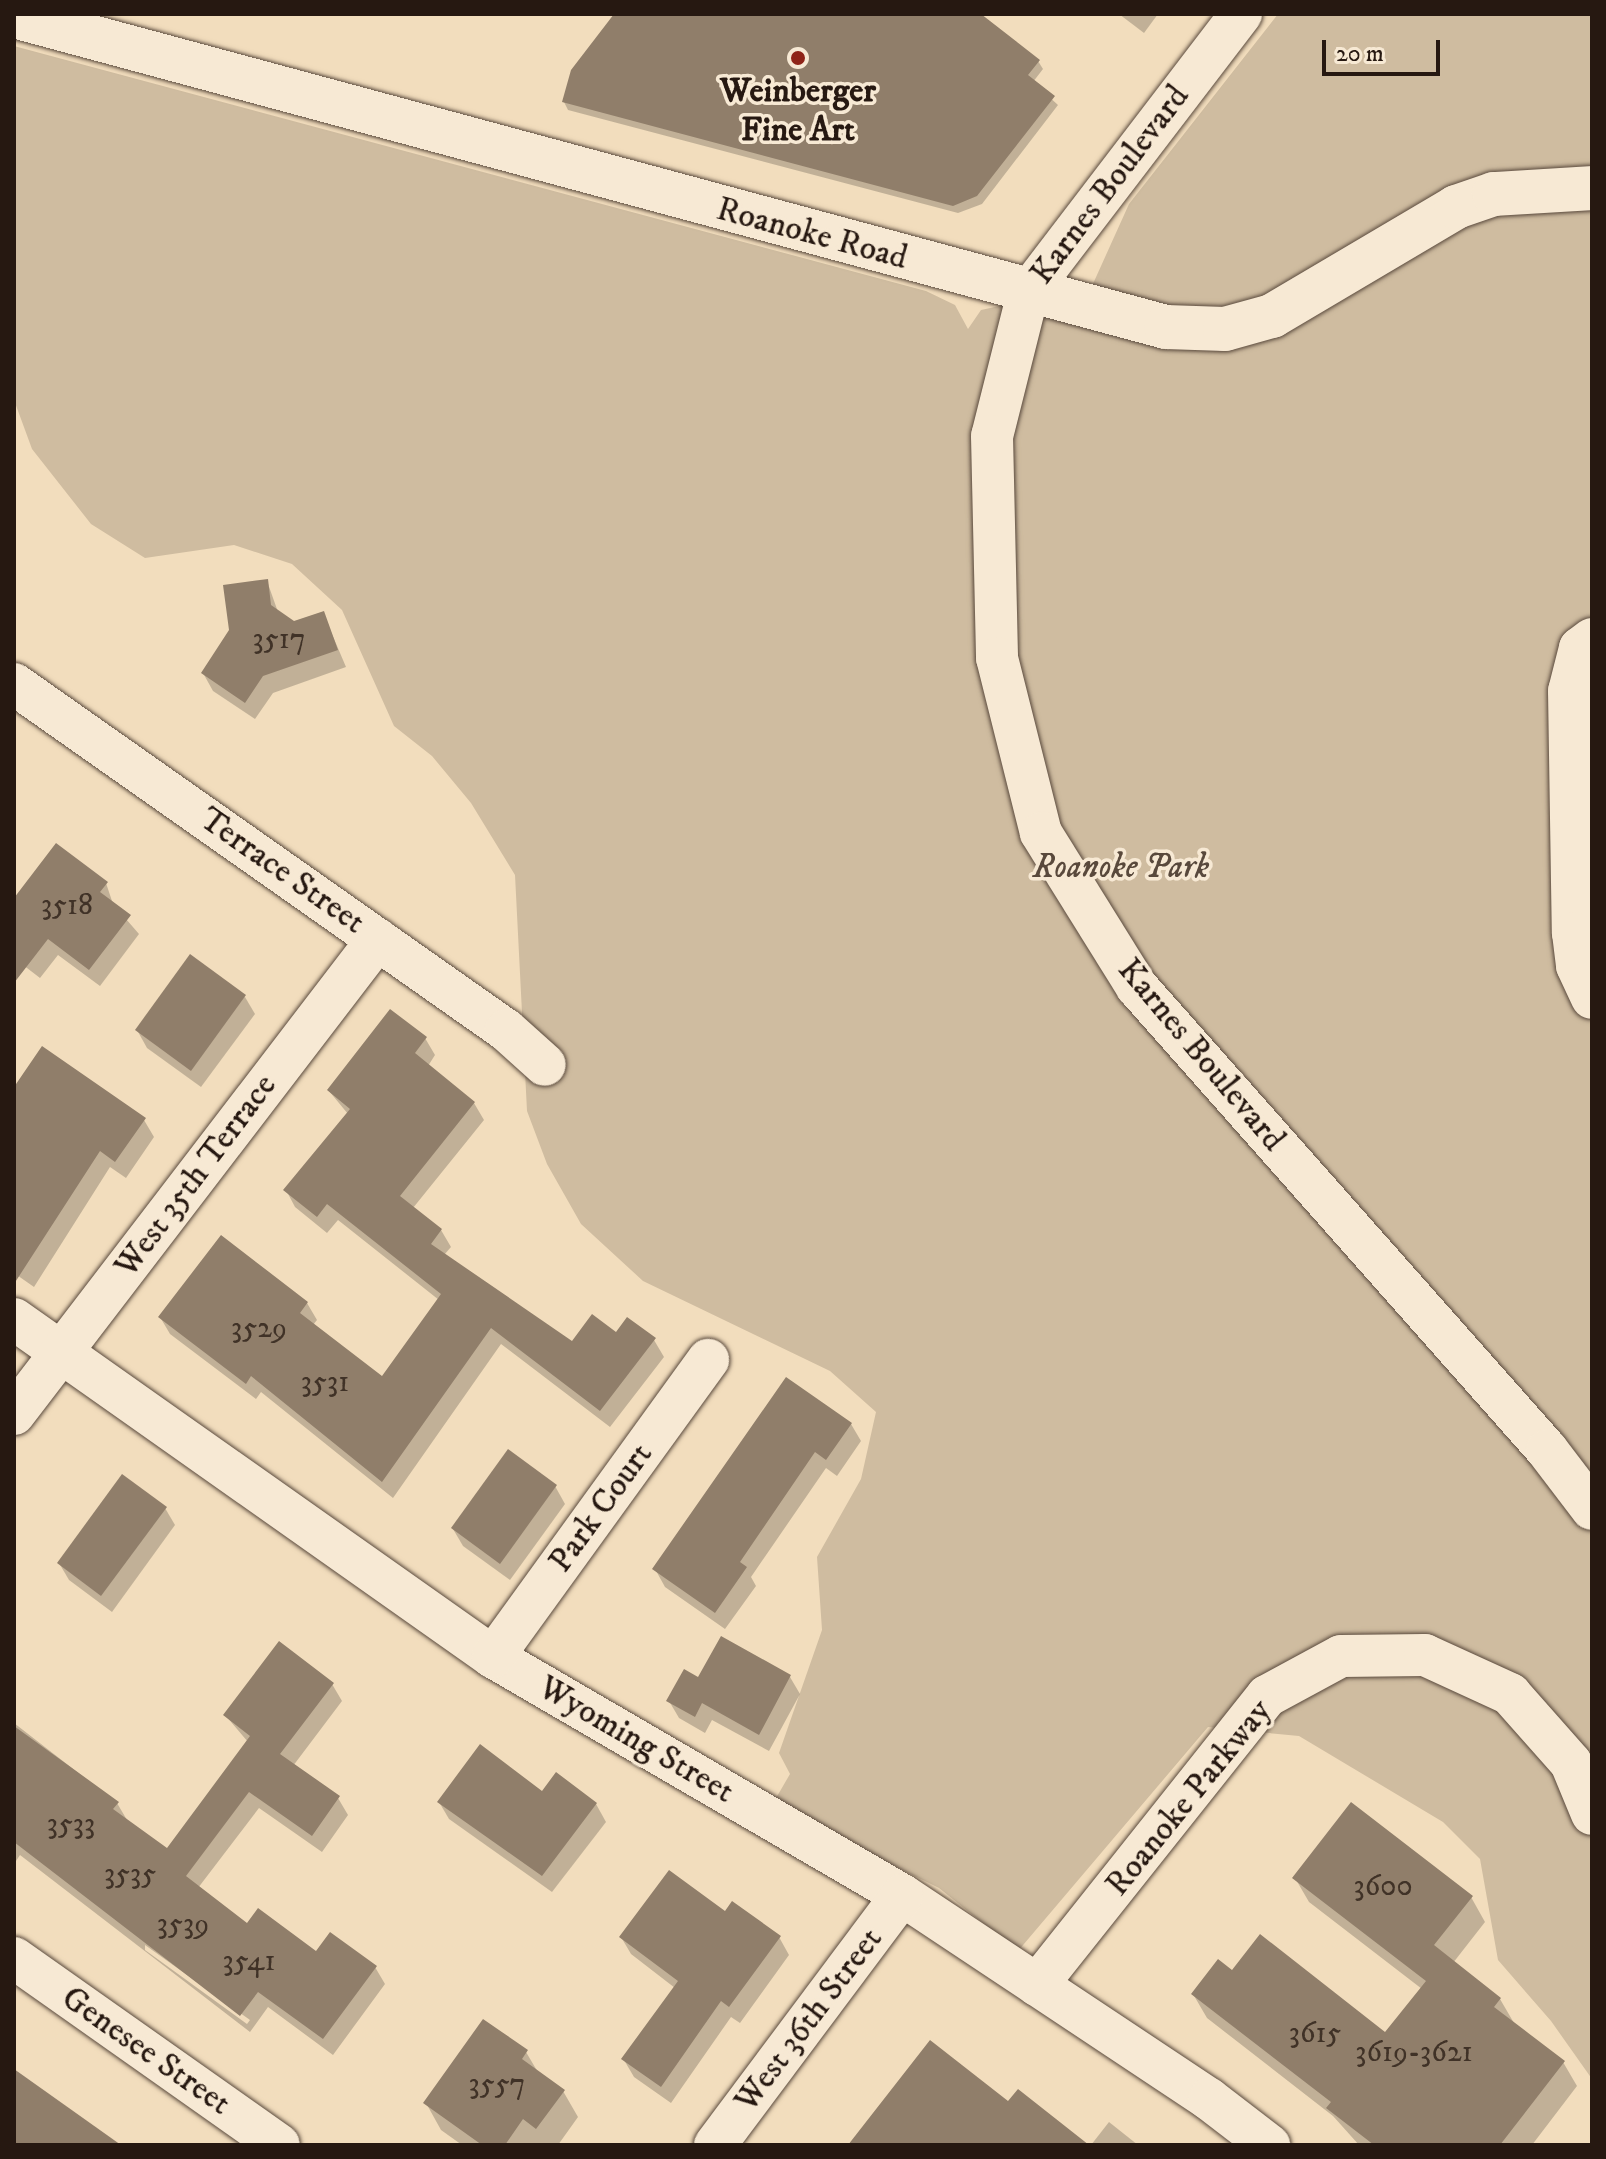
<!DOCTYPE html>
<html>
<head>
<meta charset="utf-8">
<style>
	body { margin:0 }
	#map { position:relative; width:1606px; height:2159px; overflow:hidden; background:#f2ddbd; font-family:"IM FELL DW Pica",serif }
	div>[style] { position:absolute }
	.green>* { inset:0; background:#cfbca0 }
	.shadow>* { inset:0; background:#0003 }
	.building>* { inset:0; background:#907e6a }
	.roads { filter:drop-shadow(0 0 2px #59493c) drop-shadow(0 0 2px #59493c) }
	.minor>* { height:42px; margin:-21px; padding:0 21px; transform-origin:21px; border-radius:21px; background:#f7e9d4 }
	.tertiary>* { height:44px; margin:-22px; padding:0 22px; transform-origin:22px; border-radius:22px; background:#f7e9d4 }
	.dots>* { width:22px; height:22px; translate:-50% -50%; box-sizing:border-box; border:4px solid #f7e9d4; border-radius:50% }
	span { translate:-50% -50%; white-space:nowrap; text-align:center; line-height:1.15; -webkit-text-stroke:7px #f7e9d4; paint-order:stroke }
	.number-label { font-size:30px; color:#403227 }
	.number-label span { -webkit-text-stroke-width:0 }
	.poi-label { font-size:34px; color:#261811; font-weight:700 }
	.street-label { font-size:34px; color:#261811 }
	.park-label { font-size:34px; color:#59493c; font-style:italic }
	.frame { position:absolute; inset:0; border:16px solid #261811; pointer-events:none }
	.scale { position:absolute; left:1322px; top:40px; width:118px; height:36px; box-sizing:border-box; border:4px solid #261811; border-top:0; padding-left:10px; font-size:24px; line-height:28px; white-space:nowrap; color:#261811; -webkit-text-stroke:6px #f7e9d4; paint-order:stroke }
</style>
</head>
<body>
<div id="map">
	<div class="green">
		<div style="clip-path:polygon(1278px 14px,1592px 14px,1592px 2079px,1551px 2021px,1498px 1960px,1480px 1859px,1443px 1822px,1299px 1736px,1208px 1727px,1018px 1951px,939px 1888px,772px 1805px,790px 1774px,779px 1753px,822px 1630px,817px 1557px,861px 1479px,876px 1412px,830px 1371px,643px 1281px,581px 1224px,547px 1164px,527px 1111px,515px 875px,471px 803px,432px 756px,394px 726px,342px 610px,292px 564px,234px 545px,145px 558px,91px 524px,32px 449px,14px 400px,14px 46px,926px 291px,955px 305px,968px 329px,981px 310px,1092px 286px,1129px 204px)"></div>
	</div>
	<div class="shadow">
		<div style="clip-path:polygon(616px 14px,977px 14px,1038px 61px,1043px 69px,1033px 82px,1058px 105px,982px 204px,958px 213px,568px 110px,564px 102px)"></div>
		<div style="clip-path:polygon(1119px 14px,1158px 14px,1144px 33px)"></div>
		<div style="clip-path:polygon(267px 581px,278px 612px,294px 623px,323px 613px,346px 667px,273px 693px,255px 719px,213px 691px,203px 673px)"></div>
		<div style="clip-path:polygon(106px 883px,113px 904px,139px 934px,100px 986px,58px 955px,40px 978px,14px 958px,14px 901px)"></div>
		<div style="clip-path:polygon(245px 997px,255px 1014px,201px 1087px,147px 1048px,137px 1030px)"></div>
		<div style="clip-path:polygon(425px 1038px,435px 1055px,428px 1066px,474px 1103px,484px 1120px,413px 1208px,441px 1230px,451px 1247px,444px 1255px,572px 1344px,616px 1335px,654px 1340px,664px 1357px,610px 1427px,501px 1344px,393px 1498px,261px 1392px,256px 1399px,170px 1334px,160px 1317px,307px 1303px,317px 1320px,313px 1325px,382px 1379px,439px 1300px,338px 1220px,327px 1233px,295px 1207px,286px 1190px,348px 1114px,329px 1091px)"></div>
		<div style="clip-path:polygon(14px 1090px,144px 1120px,154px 1137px,126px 1178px,110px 1167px,34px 1287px,14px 1273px)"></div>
		<div style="clip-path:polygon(851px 1424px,861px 1441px,837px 1476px,826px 1468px,751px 1577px,756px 1586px,725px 1629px,665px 1587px,655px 1569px)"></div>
		<div style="clip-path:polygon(555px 1486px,565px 1504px,510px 1580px,463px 1546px,453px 1529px)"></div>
		<div style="clip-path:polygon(165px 1508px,175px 1525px,112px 1612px,69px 1580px,59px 1563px)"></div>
		<div style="clip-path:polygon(790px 1677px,800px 1694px,769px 1751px,712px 1720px,705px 1733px,679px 1718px,669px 1701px,698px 1680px)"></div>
		<div style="clip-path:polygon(evenodd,332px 1684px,342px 1701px,293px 1766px,338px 1798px,348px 1815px,322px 1852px,259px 1808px,198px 1888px,248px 1926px,317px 1954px,375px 1967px,385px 1984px,333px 2055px,268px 2007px,250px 2032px,20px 1855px,14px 1864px,14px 1723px,117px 1803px,127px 1820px,167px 1850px,248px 1742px,226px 1716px,332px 1684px,145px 1945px,250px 2020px,247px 2024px,145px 1950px,145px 1945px)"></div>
		<div style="clip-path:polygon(542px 1794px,596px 1804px,606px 1822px,552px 1892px,449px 1819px,439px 1802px)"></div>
		<div style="clip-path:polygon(1295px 1878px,1471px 1897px,1485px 1922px,1453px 1963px,1500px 1999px,1514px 2023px,1563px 2062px,1577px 2086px,1532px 2145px,1359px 2145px,1333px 2116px,1207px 2018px,1193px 1994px,1232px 1973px,1386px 2035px,1422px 1989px,1309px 1902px)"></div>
		<div style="clip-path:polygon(621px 1937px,779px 1937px,789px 1955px,740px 2023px,731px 2017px,671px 2103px,634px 2077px,624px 2060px,675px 1988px,631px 1954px)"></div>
		<div style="clip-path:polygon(526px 2052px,539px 2074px,563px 2091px,578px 2117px,558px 2145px,462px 2145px,441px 2130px,426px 2103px)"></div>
		<div style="clip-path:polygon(1109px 2122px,1138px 2145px,1091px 2145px)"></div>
	</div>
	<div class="building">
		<div style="clip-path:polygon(614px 14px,981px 14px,1040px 60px,1028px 75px,1055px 96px,977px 196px,953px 206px,562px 102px,571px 70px)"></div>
		<div style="clip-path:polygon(268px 579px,271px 605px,294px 621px,324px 611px,338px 650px,263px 676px,245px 703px,201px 673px,229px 630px,223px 585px)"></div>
		<div style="clip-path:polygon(56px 843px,108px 882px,100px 892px,131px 915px,89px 970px,48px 939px,14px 983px,14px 898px)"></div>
		<div style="clip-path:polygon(190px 954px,246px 995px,191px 1071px,135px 1030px)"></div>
		<div style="clip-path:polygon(390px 1009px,427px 1037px,415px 1053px,475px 1102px,400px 1196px,442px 1229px,431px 1244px,572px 1341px,592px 1314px,616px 1332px,627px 1317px,656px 1338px,600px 1411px,491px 1328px,382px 1482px,251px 1376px,246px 1384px,158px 1317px,221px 1235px,308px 1302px,300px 1313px,382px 1376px,441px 1294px,327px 1204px,317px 1217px,283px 1190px,350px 1109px,327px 1090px)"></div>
		<div style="clip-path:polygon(42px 1046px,146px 1118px,115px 1162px,100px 1151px,14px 1284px,14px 1087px)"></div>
		<div style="clip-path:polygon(786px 1377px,852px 1423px,826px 1460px,815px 1452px,740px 1562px,747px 1567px,715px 1613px,652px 1569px)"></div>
		<div style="clip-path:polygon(508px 1449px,557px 1485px,500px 1564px,451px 1528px)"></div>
		<div style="clip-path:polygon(122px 1474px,167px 1507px,101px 1596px,57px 1563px)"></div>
		<div style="clip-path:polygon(721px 1636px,791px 1675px,759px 1735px,702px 1703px,695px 1717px,666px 1701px,684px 1669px,698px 1677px)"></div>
		<div style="clip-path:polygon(279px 1641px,334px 1683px,280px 1754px,340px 1796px,312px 1836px,249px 1792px,186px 1876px,247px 1923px,258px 1908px,316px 1951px,330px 1932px,377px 1966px,323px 2039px,258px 1992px,240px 2016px,14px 1842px,14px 1726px,119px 1802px,113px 1809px,167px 1848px,250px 1736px,223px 1715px)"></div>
		<div style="clip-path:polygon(480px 1744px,542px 1791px,556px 1772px,597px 1803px,542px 1876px,437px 1802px)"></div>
		<div style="clip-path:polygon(1351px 1802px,1473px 1896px,1434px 1945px,1501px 1998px,1494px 2007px,1565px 2061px,1500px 2145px,1374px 2145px,1326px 2108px,1331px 2102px,1191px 1994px,1218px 1959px,1232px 1970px,1260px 1934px,1385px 2032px,1426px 1981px,1292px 1878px)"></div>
		<div style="clip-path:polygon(669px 1870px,725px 1911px,732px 1901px,781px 1936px,729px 2007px,721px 2001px,661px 2087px,621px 2059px,678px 1981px,619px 1937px)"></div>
		<div style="clip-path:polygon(483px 2019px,528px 2050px,522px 2059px,565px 2090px,536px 2129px,523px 2119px,505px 2145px,482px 2145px,423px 2103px)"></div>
		<div style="clip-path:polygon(930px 2040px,1008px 2101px,1018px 2089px,1089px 2145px,848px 2145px)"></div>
		<div style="clip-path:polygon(14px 2069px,121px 2145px,14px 2145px)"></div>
	</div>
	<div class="roads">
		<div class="minor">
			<div style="left:1241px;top:14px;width:351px;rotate:127.4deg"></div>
			<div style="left:1028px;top:293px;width:147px;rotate:104.1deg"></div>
			<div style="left:992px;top:436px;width:222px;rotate:88.7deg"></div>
			<div style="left:997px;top:658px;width:180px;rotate:75.9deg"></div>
			<div style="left:1041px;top:833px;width:181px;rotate:58.1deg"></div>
			<div style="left:1137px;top:987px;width:618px;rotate:48.47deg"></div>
			<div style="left:1547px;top:1450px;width:74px;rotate:52.7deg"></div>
			<div style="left:1592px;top:639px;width:15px;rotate:143deg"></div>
			<div style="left:1580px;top:648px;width:44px;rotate:104.3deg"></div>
			<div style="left:1569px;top:691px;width:242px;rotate:89.1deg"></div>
			<div style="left:1573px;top:933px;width:33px;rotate:83deg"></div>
			<div style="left:1577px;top:966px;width:35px;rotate:65deg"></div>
			<div style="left:14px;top:684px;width:601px;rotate:35.12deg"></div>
			<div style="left:506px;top:1030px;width:52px;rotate:41.9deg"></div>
			<div style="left:14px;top:1319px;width:586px;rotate:35.21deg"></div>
			<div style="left:493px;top:1657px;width:473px;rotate:30.2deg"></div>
			<div style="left:902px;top:1895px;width:369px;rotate:33.6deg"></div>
			<div style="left:1209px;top:2099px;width:76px;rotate:37.5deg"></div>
			<div style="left:14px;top:1414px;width:598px;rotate:-52.54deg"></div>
			<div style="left:493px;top:1657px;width:367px;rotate:-54.1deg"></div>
			<div style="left:14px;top:1958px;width:324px;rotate:35.2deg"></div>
			<div style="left:1037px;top:1985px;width:369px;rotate:-51.5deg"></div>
			<div style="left:1267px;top:1696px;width:84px;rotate:-28.4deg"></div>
			<div style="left:1341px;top:1656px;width:84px;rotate:-0.7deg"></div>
			<div style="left:1425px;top:1655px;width:94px;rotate:24.6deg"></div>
			<div style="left:1510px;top:1694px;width:92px;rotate:48.5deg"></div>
			<div style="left:1571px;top:1763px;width:55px;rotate:67.6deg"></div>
			<div style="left:715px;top:2145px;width:312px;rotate:-53.2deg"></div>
		</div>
		<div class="tertiary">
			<div style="left:14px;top:16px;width:1193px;rotate:15.11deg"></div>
			<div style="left:1166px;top:327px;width:59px;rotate:1.9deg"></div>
			<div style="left:1225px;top:329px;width:49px;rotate:-15.5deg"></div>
			<div style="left:1272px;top:316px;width:214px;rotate:-30.6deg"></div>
			<div style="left:1456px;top:207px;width:40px;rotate:-18.9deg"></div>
			<div style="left:1494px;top:194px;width:98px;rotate:-3.5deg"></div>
		</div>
	</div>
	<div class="dots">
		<div style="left:798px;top:58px;background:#8f2418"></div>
	</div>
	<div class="number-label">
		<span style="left:279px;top:640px">3517</span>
		<span style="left:67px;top:906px">3518</span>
		<span style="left:259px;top:1329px">3529</span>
		<span style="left:325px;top:1383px">3531</span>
		<span style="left:71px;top:1825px">3533</span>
		<span style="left:130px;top:1875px">3535</span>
		<span style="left:1383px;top:1887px">3600</span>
		<span style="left:183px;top:1925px">3539</span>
		<span style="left:249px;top:1962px">3541</span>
		<span style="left:1315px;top:2034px">3615</span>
		<span style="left:1414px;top:2053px">3619-3621</span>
		<span style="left:497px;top:2085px">3557</span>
	</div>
	<div class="poi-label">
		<span style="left:798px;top:111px">Weinberger<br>Fine Art</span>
	</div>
	<div class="street-label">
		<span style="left:1110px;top:185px;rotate:-53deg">Karnes Boulevard</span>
		<span style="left:812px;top:234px;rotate:15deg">Roanoke Road</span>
		<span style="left:282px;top:871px;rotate:35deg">Terrace Street</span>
		<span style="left:1201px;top:1055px;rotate:50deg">Karnes Boulevard</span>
		<span style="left:196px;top:1176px;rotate:-53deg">West 35th Terrace</span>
		<span style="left:601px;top:1508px;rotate:-54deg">Park Court</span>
		<span style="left:636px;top:1740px;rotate:30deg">Wyoming Street</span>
		<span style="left:1189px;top:1798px;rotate:-51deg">Roanoke Parkway</span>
		<span style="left:809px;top:2020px;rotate:-53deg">West 36th Street</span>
		<span style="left:146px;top:2051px;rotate:35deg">Genesee Street</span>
	</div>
	<div class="park-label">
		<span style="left:1121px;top:868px">Roanoke Park</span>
	</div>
	<div class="frame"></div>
	<div class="scale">20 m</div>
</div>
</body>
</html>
